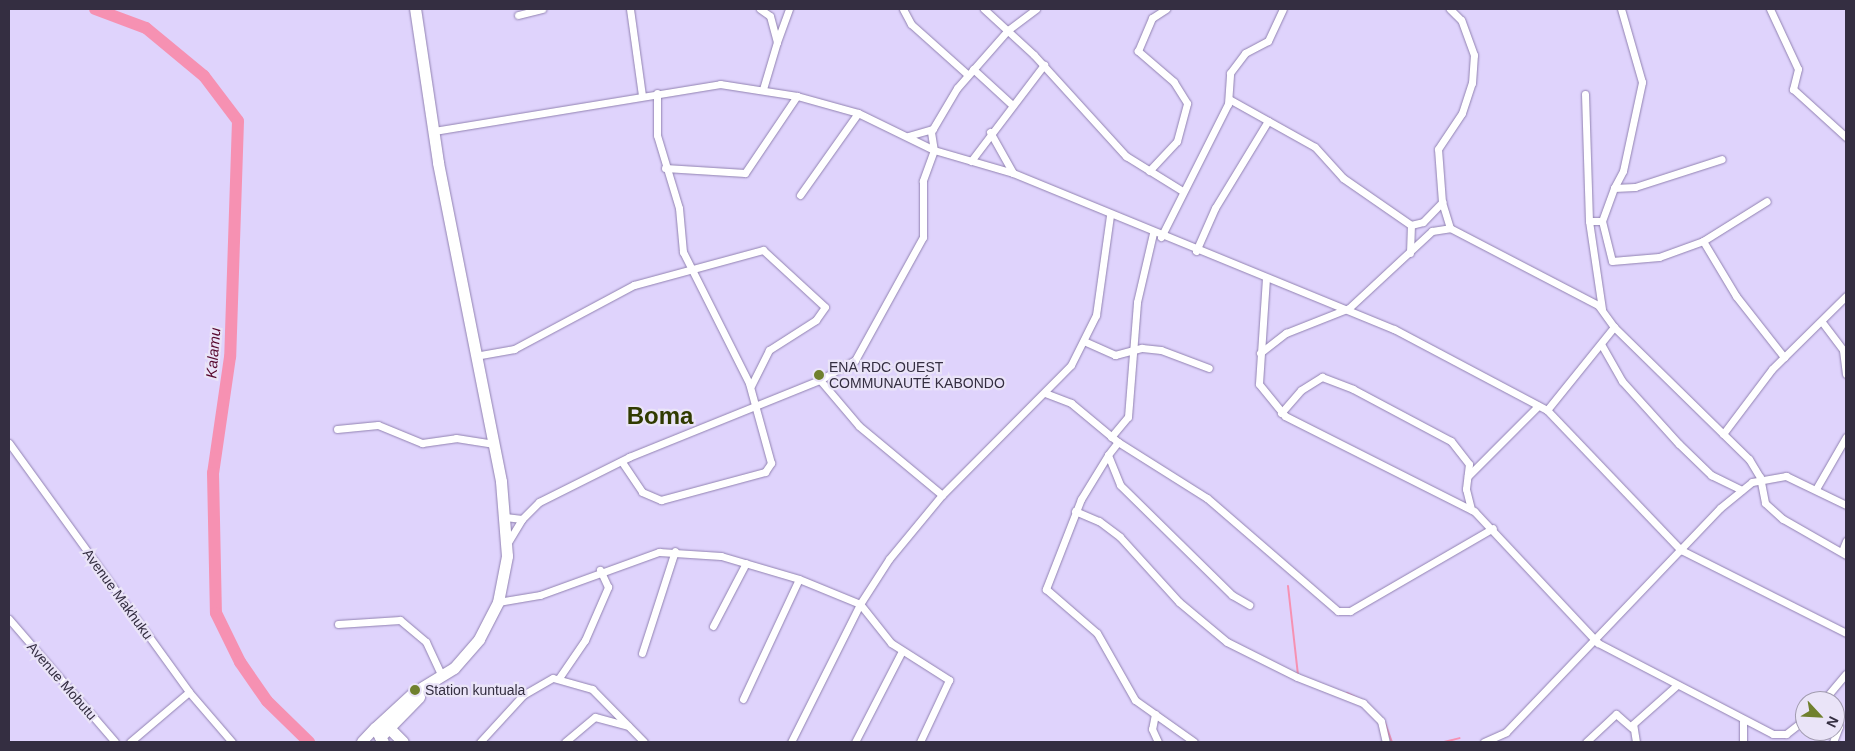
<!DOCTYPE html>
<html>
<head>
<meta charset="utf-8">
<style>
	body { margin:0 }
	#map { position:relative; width:1855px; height:751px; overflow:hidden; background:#dfd3fc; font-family:Helvetica,sans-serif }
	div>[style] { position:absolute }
	.stream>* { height:2px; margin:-1px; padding:0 1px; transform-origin:1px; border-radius:1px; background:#f691b2 }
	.river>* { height:12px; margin:-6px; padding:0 6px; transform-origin:6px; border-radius:6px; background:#f691b2 }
	.roads { filter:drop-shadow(0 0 1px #9182b1) drop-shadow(0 0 1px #9182b1) }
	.minor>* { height:7px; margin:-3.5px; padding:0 3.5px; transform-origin:3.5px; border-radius:3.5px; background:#fff }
	.secondary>* { height:10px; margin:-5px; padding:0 5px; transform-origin:5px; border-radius:5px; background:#fff }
	.trunk>* { height:11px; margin:-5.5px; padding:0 5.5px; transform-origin:5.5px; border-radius:5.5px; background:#fff }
	.dots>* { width:14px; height:14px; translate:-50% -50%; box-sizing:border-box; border:2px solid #eae4f8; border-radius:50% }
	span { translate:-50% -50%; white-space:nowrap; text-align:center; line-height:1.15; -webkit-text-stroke:4.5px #eae4f8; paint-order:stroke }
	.poi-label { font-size:14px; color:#342e41 }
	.left { translate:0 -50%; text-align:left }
	.street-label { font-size:14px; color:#342e41 }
	.water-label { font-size:15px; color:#57082d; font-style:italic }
	.town-label { font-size:24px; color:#303a00; font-weight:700 }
	.frame { position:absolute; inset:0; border:10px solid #342e41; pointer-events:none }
	.north { position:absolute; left:1795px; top:691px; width:50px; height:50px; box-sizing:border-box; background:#eae4f8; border:1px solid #a19baf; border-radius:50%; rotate:115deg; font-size:14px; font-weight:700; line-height:20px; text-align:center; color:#342e41 }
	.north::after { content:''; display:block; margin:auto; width:18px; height:22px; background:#70802e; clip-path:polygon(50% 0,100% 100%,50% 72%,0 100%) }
</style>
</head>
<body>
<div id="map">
	<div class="stream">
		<div style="left:1288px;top:586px;width:90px;rotate:83.6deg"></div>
		<div style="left:1347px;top:693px;width:22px;rotate:27deg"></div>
		<div style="left:1385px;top:723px;width:20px;rotate:70deg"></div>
		<div style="left:1444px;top:742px;width:16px;rotate:-14deg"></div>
	</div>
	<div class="river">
		<div style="left:95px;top:9px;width:54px;rotate:20.4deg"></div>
		<div style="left:146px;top:28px;width:75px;rotate:39.6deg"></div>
		<div style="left:204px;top:76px;width:56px;rotate:52.9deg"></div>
		<div style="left:238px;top:121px;width:236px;rotate:91.9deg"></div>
		<div style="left:230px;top:357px;width:117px;rotate:98.3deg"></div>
		<div style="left:213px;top:473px;width:140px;rotate:88.8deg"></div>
		<div style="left:216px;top:613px;width:55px;rotate:63.9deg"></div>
		<div style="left:240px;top:662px;width:47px;rotate:55.3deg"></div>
		<div style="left:267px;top:701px;width:59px;rotate:44.3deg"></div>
	</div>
	<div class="roads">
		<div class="minor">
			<div style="left:630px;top:9px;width:87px;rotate:82.1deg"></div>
			<div style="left:760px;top:9px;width:12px;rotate:35deg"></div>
			<div style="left:770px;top:16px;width:27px;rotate:75deg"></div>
			<div style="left:777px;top:42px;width:49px;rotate:106.6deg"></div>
			<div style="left:903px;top:9px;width:17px;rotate:62deg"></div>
			<div style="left:911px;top:24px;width:76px;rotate:41.8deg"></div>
			<div style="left:984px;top:9px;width:68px;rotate:42.6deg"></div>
			<div style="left:1034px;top:55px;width:137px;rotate:47.7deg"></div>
			<div style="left:1126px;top:156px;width:65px;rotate:31.7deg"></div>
			<div style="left:1036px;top:9px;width:35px;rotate:143deg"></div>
			<div style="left:1008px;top:30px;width:77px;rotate:131.3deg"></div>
			<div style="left:957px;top:88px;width:51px;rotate:120.6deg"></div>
			<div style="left:931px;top:132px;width:18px;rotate:81deg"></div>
			<div style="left:934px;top:150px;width:82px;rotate:16.2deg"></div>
			<div style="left:1013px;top:173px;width:412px;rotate:22.3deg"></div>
			<div style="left:1394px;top:329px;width:173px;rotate:27.9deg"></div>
			<div style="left:1547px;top:410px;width:194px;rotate:46.3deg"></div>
			<div style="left:1681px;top:550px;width:185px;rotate:26.7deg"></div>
			<div style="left:1770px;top:9px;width:66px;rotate:65deg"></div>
			<div style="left:1798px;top:69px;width:21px;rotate:104deg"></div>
			<div style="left:1793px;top:89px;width:72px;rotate:42.2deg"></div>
			<div style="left:518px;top:15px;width:25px;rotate:-14deg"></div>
			<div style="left:777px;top:42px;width:35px;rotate:-70deg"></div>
			<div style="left:973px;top:69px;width:52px;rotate:42.6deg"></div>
			<div style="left:1585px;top:94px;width:127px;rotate:88.2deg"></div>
			<div style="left:1589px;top:221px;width:89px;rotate:81.6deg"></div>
			<div style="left:1229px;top:99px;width:98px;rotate:29.2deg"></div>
			<div style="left:1315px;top:147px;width:42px;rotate:47.9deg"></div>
			<div style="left:1343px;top:178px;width:83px;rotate:34.7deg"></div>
			<div style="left:434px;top:131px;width:290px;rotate:-9.3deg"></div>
			<div style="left:720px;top:84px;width:78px;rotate:8.9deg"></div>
			<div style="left:797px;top:96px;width:63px;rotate:15.6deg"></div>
			<div style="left:858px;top:113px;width:85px;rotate:26deg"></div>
			<div style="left:934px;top:150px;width:33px;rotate:110deg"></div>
			<div style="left:923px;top:181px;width:56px;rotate:90deg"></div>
			<div style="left:923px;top:237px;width:141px;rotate:118.9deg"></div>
			<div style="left:855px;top:360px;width:40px;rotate:150.3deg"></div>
			<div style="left:820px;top:380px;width:60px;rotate:49.7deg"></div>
			<div style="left:859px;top:426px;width:108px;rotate:39.7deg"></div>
			<div style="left:990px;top:132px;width:47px;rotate:60.7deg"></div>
			<div style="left:908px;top:136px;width:26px;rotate:-16deg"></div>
			<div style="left:971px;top:161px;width:121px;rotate:-52.8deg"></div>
			<div style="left:665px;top:168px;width:80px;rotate:3.6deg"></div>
			<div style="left:745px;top:173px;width:93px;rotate:-56deg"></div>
			<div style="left:1149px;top:171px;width:41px;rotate:-47deg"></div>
			<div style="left:1177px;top:141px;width:39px;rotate:-75deg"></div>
			<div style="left:1187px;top:103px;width:25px;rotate:-122deg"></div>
			<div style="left:1174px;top:82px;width:48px;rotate:-139.3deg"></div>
			<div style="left:1138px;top:51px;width:36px;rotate:-67deg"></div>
			<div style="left:1152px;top:18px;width:17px;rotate:-33deg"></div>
			<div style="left:1614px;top:188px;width:19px;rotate:-62deg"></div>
			<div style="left:1623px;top:171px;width:91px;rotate:-77.9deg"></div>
			<div style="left:1642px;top:82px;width:76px;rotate:-106deg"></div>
			<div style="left:800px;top:195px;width:100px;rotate:-54.7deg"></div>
			<div style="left:1442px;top:202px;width:27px;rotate:73deg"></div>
			<div style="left:1589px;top:221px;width:13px"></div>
			<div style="left:1602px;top:221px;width:35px;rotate:-70deg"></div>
			<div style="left:1614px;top:188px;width:21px;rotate:-3deg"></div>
			<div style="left:1635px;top:187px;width:91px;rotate:-17.8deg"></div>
			<div style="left:1602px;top:221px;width:41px;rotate:76deg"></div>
			<div style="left:1612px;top:261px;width:47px;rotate:-4.9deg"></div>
			<div style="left:1659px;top:257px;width:47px;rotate:-20deg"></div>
			<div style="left:1703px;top:241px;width:75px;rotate:-32deg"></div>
			<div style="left:1161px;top:237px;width:149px;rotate:-63.3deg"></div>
			<div style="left:1228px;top:104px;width:31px;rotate:-86deg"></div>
			<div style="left:1230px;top:73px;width:25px;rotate:-53deg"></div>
			<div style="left:1245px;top:53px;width:26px;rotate:-28deg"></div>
			<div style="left:1268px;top:41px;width:35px;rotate:-65deg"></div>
			<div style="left:1703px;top:241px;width:64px;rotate:59deg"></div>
			<div style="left:1736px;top:296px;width:78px;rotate:51.8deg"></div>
			<div style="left:1196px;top:251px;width:47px;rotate:-66.2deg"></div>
			<div style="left:1215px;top:208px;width:102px;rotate:-58.7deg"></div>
			<div style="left:1410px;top:253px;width:28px;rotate:-88deg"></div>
			<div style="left:1411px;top:225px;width:12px;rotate:-14deg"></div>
			<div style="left:1423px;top:222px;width:28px;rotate:-46deg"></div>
			<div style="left:1442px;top:202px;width:53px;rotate:-94.3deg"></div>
			<div style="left:1438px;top:149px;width:43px;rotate:-56.3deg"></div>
			<div style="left:1462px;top:113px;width:32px;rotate:-72deg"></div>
			<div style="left:1472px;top:83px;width:28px;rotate:-86deg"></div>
			<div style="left:1474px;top:55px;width:37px;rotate:-110deg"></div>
			<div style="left:1461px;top:20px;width:16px;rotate:-135deg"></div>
			<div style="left:1266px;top:278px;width:106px;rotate:93.8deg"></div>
			<div style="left:1259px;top:384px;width:41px;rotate:50.9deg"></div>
			<div style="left:1285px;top:416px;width:212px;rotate:26.7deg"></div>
			<div style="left:1474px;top:511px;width:181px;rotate:46.8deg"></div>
			<div style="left:1598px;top:643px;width:197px;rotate:27.5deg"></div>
			<div style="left:1773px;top:734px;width:13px"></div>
			<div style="left:1786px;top:734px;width:24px;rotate:-38deg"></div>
			<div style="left:1822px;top:322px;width:35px;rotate:53deg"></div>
			<div style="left:1843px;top:350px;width:24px;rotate:83deg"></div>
			<div style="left:1086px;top:342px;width:32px;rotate:24deg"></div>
			<div style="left:1115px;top:355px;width:28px;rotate:-15deg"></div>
			<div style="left:1142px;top:348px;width:19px;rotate:6deg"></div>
			<div style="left:1161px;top:350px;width:51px;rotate:20.6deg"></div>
			<div style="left:1601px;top:344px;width:43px;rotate:60.4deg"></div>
			<div style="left:1622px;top:381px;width:85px;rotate:47.9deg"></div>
			<div style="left:1679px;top:444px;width:45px;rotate:44.1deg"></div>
			<div style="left:1711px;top:475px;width:34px;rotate:26deg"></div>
			<div style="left:1260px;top:353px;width:33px;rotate:-38deg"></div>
			<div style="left:1286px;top:333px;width:68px;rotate:-21.6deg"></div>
			<div style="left:1349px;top:308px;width:113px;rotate:-42.9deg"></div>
			<div style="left:1432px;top:231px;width:18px;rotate:-9deg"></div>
			<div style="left:1450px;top:228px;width:167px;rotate:27.5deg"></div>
			<div style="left:1598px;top:305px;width:27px;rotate:54deg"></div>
			<div style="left:1614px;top:327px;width:189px;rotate:44.4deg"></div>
			<div style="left:1749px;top:459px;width:21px;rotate:59deg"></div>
			<div style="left:1760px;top:477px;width:26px;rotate:79deg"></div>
			<div style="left:1765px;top:503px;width:24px;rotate:42deg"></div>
			<div style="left:1783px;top:519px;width:73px;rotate:29.7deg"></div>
			<div style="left:475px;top:356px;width:40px;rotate:-10deg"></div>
			<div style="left:514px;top:349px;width:136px;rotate:-28.1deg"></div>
			<div style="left:634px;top:285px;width:134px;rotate:-15.2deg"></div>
			<div style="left:763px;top:250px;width:84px;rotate:42.6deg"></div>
			<div style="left:825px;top:307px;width:16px;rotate:125deg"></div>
			<div style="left:816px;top:320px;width:56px;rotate:147.4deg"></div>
			<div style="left:769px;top:350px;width:40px;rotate:116.6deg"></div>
			<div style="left:1045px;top:393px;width:28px;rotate:21deg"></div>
			<div style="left:1071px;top:403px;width:61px;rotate:39.7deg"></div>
			<div style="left:1118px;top:442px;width:105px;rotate:32.2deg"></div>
			<div style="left:1207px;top:498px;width:173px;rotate:40.8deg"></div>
			<div style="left:1338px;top:611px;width:12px"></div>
			<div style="left:1350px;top:611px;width:165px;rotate:-30.1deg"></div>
			<div style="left:1547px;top:410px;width:107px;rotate:-51.1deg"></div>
			<div style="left:1281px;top:413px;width:30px;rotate:-49deg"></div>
			<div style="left:1301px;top:390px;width:25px;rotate:-32deg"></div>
			<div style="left:1322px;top:377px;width:33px;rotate:21deg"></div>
			<div style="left:1353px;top:389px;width:111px;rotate:28deg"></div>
			<div style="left:1451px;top:441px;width:29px;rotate:52deg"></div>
			<div style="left:1469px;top:464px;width:25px;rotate:97deg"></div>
			<div style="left:1466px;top:489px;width:21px;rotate:76deg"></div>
			<div style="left:337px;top:429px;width:41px;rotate:-5.6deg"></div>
			<div style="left:378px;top:425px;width:48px;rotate:22.2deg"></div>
			<div style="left:422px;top:443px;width:34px;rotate:-8deg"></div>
			<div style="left:456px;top:438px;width:37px;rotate:9deg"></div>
			<div style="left:1723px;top:434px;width:81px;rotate:-53deg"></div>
			<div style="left:1772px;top:369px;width:104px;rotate:-44.6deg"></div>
			<div style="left:1111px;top:437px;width:26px;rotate:-50deg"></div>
			<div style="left:1128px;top:417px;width:115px;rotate:-85.5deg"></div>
			<div style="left:1137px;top:302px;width:71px;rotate:-76.9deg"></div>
			<div style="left:1118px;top:442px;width:16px;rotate:128deg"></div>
			<div style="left:1108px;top:455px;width:32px;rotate:68deg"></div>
			<div style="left:1120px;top:485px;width:157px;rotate:44.5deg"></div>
			<div style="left:1232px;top:595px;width:20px;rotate:30deg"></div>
			<div style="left:9px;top:443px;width:307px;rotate:54.1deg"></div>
			<div style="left:189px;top:692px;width:66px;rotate:49.3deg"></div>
			<div style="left:1108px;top:455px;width:52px;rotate:121.5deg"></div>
			<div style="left:1081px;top:499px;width:97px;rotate:111.3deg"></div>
			<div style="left:1046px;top:589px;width:67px;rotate:40.8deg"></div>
			<div style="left:1097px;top:633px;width:77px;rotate:60.4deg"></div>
			<div style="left:1135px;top:700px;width:72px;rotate:35.4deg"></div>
			<div style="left:622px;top:462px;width:36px;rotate:56deg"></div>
			<div style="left:642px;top:492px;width:21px;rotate:23deg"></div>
			<div style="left:661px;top:500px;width:108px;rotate:-15.1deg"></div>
			<div style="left:765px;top:472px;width:11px;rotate:-56deg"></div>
			<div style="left:771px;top:463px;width:83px;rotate:-105.4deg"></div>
			<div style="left:749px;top:383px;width:147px;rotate:-116.7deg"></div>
			<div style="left:683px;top:252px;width:44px;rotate:-95.2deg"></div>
			<div style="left:679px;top:208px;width:76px;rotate:-106.8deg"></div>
			<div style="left:657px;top:135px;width:42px;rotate:-90deg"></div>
			<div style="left:1468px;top:476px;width:99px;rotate:-45deg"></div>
			<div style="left:1816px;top:489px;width:60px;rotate:-60deg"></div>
			<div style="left:1075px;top:511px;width:26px;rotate:23deg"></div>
			<div style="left:1099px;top:521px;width:26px;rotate:37deg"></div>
			<div style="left:1120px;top:537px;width:88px;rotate:47.8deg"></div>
			<div style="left:1179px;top:602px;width:62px;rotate:39.8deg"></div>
			<div style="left:1227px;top:642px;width:78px;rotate:26.6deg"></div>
			<div style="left:1297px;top:677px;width:71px;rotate:21.5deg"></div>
			<div style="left:1363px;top:703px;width:25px;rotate:45deg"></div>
			<div style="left:1381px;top:721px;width:22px;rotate:77deg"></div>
			<div style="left:505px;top:517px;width:17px;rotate:7deg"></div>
			<div style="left:507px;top:544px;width:29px;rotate:-59deg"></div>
			<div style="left:522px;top:519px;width:24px;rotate:-45deg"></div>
			<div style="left:539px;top:502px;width:101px;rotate:-26.6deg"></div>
			<div style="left:629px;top:457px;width:206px;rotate:-22deg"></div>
			<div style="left:1842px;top:551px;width:11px;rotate:-68deg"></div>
			<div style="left:498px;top:602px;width:43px;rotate:-9.5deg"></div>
			<div style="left:540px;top:595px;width:127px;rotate:-19.9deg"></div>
			<div style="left:659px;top:552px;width:62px;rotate:3.7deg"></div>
			<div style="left:721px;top:556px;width:81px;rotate:16.4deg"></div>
			<div style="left:799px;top:579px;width:66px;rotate:22.3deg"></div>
			<div style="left:860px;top:604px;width:50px;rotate:51.5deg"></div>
			<div style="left:891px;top:643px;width:69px;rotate:32.5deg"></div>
			<div style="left:949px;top:680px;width:68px;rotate:115.1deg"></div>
			<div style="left:9px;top:619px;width:162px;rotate:49.2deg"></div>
			<div style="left:338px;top:624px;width:62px;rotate:-3.7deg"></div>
			<div style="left:400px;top:620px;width:34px;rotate:40deg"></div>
			<div style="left:426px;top:642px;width:38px;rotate:65deg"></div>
			<div style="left:713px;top:626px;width:71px;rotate:-62.4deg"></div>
			<div style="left:642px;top:653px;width:107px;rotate:-72.1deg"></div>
			<div style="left:559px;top:678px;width:46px;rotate:-55.6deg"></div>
			<div style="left:585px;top:640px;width:58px;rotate:-66.5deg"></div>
			<div style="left:608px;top:587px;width:19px;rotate:-115deg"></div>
			<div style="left:743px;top:699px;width:132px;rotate:-65deg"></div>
			<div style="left:1823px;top:701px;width:35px;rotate:-50deg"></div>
			<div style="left:1155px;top:714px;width:15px;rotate:101deg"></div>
			<div style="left:1152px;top:729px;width:14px;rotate:65deg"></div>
			<div style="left:130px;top:742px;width:77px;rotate:-40.3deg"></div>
			<div style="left:480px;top:742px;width:64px;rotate:-47.5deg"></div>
			<div style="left:523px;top:695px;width:34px;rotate:-30deg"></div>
			<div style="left:553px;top:678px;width:41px;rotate:15.8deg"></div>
			<div style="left:592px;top:689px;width:74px;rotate:45.5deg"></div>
			<div style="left:565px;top:742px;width:39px;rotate:-40deg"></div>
			<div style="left:595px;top:717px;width:34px;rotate:15deg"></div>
			<div style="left:791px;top:742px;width:154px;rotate:-63.4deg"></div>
			<div style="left:860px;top:604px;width:54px;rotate:-57.2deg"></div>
			<div style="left:889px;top:559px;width:83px;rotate:-50.4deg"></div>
			<div style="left:942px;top:495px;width:183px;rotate:-45.2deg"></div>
			<div style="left:1071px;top:365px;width:56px;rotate:-63.4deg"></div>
			<div style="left:1096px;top:315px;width:101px;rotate:-82deg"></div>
			<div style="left:855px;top:742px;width:102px;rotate:-62.7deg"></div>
			<div style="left:1484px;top:742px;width:24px;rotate:-24deg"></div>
			<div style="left:1506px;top:732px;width:310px;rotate:-46.3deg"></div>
			<div style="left:1720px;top:508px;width:41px;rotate:-39.1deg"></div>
			<div style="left:1752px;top:482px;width:35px;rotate:-10deg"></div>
			<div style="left:1786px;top:476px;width:67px;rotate:25.8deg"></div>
			<div style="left:1586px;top:742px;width:41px;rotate:-43deg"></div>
			<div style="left:1616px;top:714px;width:21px;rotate:41deg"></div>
			<div style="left:1636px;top:742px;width:18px;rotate:-99deg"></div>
			<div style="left:1633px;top:724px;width:57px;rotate:-41.5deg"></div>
			<div style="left:1743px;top:742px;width:21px;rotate:-90deg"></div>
			<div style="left:1833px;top:742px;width:17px;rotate:-69deg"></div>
			<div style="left:1839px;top:726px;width:9px;rotate:-117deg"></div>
		</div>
		<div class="secondary">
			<div style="left:362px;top:742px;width:19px;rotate:-47deg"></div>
		</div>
		<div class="trunk">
			<div style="left:385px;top:724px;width:25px;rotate:45deg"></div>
			<div style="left:380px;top:737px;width:56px;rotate:-45.7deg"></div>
			<div style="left:383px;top:742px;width:16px;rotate:-120deg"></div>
			<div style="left:375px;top:728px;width:52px;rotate:-42.6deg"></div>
			<div style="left:413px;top:693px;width:48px;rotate:-31.4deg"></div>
			<div style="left:454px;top:668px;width:38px;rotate:-49deg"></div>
			<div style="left:479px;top:639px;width:42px;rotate:-62.8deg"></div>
			<div style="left:498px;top:602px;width:47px;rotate:-78.9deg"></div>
			<div style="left:507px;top:556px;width:75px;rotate:-94.6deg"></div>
			<div style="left:501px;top:481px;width:325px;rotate:-101.2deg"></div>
			<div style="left:438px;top:162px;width:155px;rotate:-98.5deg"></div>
		</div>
	</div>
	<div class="dots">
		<div style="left:819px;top:375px;background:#70802e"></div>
		<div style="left:415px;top:690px;background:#70802e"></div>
	</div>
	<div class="poi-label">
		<span class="left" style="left:829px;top:375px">ENA RDC OUEST<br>COMMUNAUTÉ KABONDO</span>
		<span class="left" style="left:425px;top:690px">Station kuntuala</span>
	</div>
	<div class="street-label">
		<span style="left:118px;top:594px;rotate:54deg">Avenue Makhuku</span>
		<span style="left:62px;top:681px;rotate:49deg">Avenue Mobutu</span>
	</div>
	<div class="water-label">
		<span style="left:213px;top:353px;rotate:-85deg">Kalamu</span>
	</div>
	<div class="town-label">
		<span style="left:660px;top:416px">Boma</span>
	</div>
	<div class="frame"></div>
	<div class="north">N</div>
</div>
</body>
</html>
